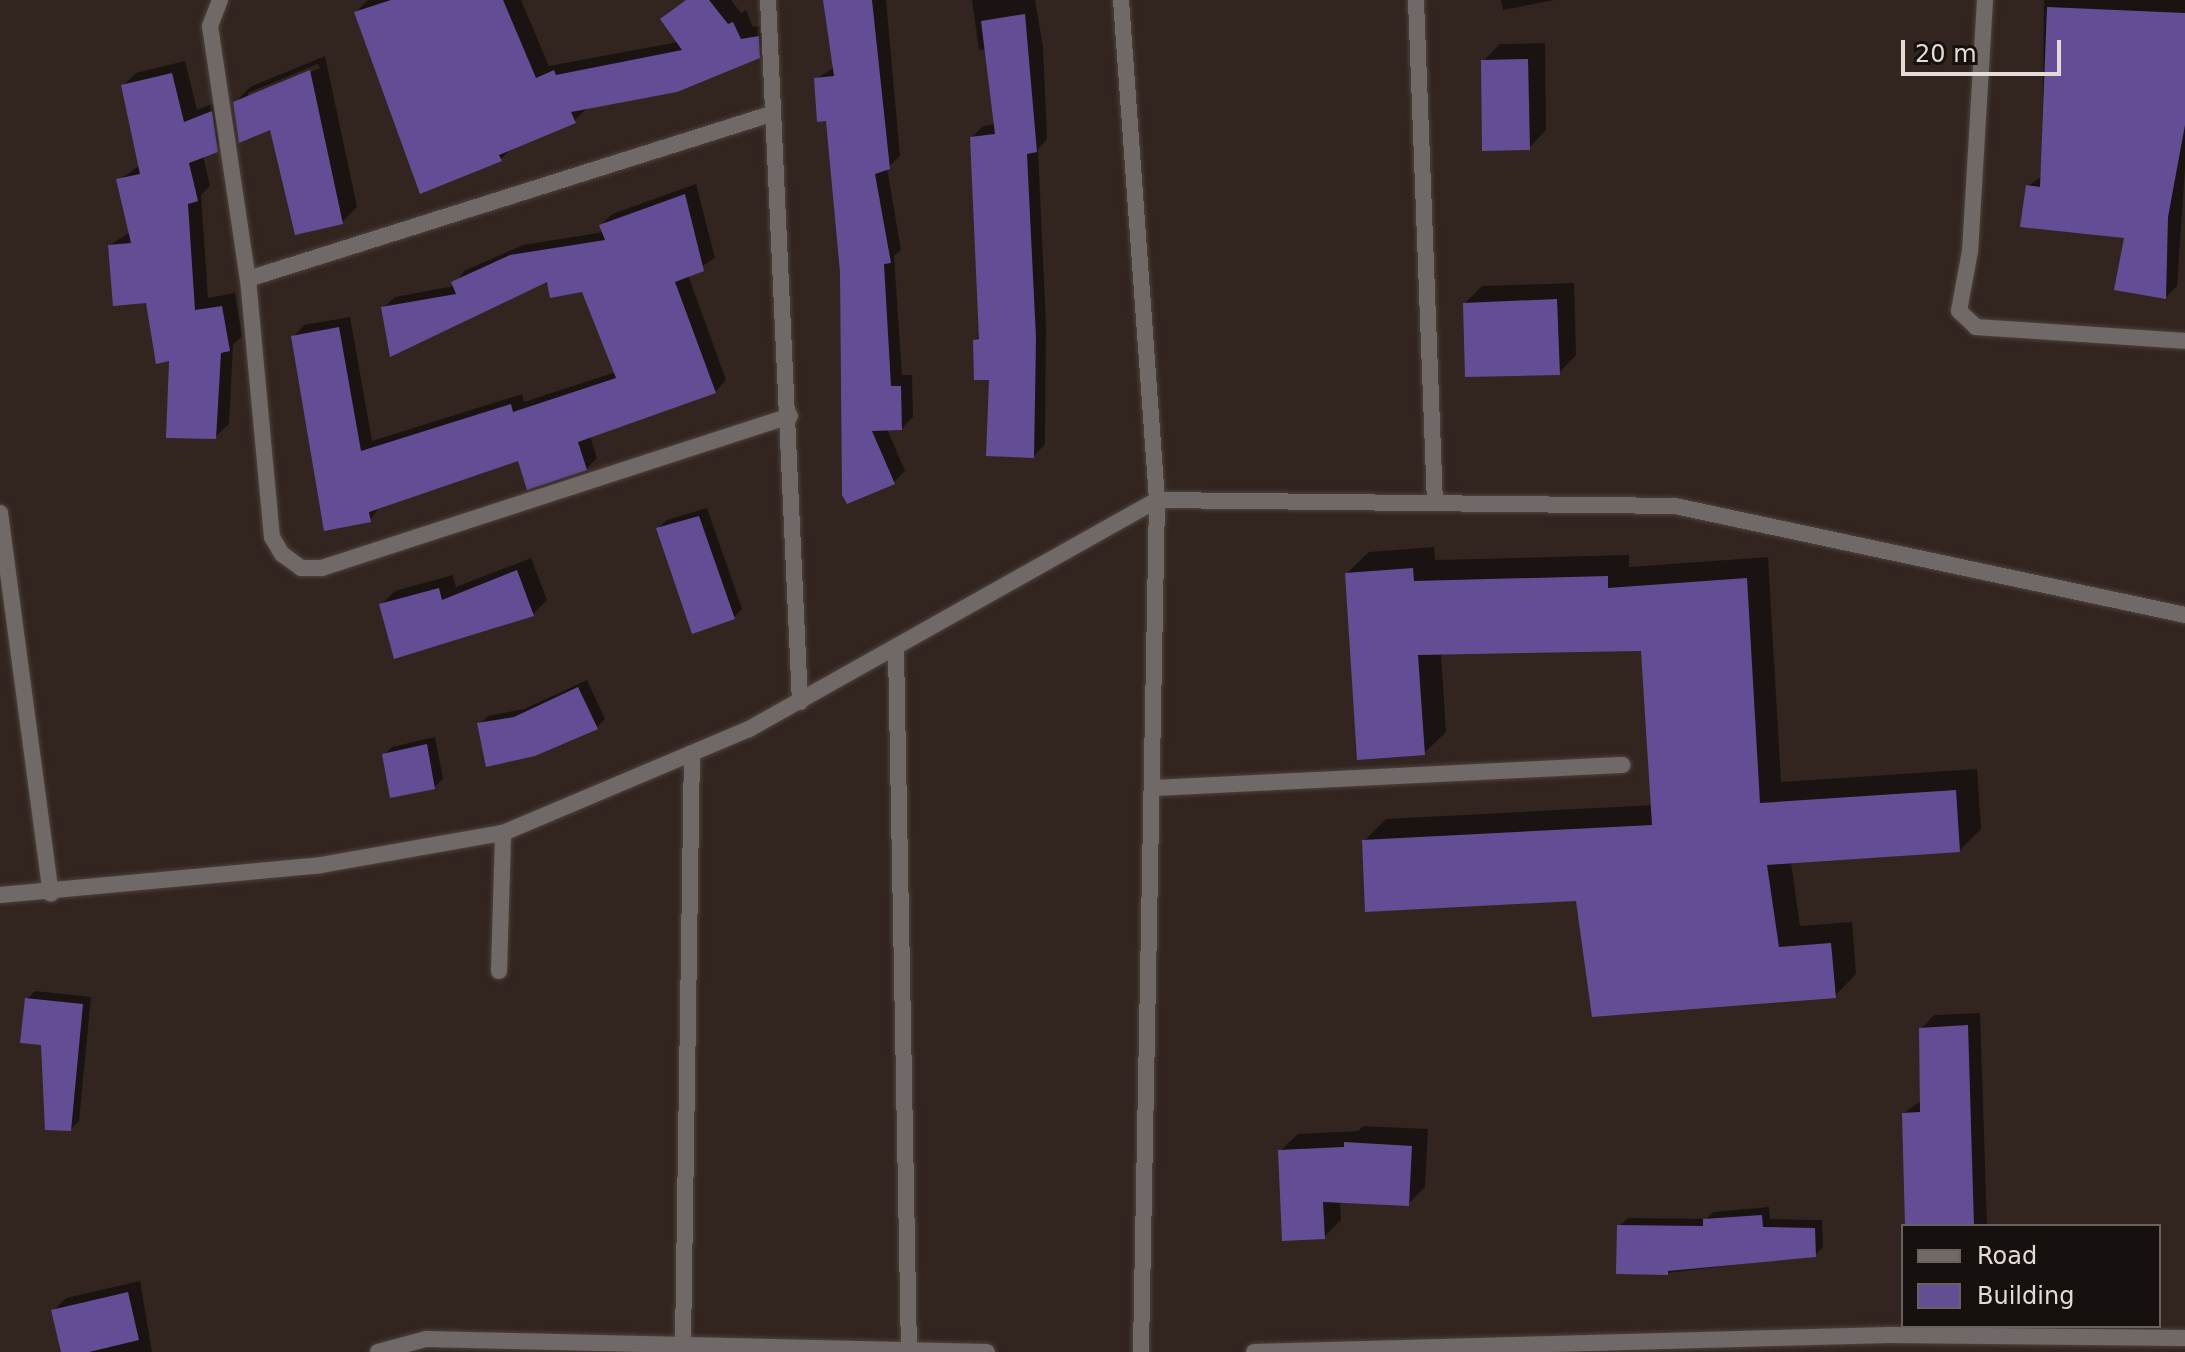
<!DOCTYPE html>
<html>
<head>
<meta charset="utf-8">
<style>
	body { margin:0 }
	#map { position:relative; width:2185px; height:1352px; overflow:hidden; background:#322520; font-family:"DejaVu Sans",sans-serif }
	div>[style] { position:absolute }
	.shadow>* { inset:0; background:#0007 }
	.building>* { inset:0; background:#634e96 }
	.roads { filter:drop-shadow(0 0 2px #4e423d) drop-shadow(0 0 2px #4e423d) }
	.lane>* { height:16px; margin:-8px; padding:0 8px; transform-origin:8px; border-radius:8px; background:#716967 }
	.street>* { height:16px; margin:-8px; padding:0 8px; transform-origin:8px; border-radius:8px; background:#716967 }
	span { translate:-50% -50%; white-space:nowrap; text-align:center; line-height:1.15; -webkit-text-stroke:6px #16100e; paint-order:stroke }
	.legend { position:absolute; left:1901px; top:1224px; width:260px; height:104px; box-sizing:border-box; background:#16100e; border:2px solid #68615e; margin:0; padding:10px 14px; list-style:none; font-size:24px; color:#e4dbd7 }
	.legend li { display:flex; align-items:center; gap:16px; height:40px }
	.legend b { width:40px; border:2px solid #68615e }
	.scale { position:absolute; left:1901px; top:40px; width:160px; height:36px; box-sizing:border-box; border:4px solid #e4dbd7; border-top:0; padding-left:10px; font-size:24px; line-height:28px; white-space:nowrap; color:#e4dbd7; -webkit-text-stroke:6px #16100e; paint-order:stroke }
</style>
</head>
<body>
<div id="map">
	<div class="shadow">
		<div style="clip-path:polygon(368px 0,521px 0,549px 66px,678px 42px,708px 0,731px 0,741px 13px,746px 10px,753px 27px,771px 24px,772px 43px,759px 57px,587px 108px,574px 121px,514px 146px,500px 160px,356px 12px)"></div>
		<div style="clip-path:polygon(825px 0,886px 0,900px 156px,887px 168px,901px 250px,894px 256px,902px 375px,912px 375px,913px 417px,902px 428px,887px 429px,905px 471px,894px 482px,848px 501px,842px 272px,827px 119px,816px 79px,835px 67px)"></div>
		<div style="clip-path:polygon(972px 0,1035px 0,1043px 47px,1047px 139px,1038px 149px,1046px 325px,1045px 444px,1034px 456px,975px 340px,981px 335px,972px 137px,983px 126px,996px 124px,987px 49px,979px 50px)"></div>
		<div style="clip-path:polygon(1501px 0,1554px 0,1503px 10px)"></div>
		<div style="clip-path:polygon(2044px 0,2185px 0,2185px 168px,2177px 286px,2166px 297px,2126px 237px,2028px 186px,2042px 176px)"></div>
		<div style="clip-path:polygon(1545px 43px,1546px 130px,1529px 148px,1483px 61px,1500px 44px)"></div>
		<div style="clip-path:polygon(evenodd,325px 56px,357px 207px,342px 222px,272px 127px,235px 103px,250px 87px,325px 56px,318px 64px,320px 68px,248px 98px,248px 93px,318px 64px)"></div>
		<div style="clip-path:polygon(185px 61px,197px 110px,224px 99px,230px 136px,203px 155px,210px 186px,201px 195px,208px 298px,235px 293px,242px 336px,233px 345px,229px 424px,215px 437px,171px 359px,147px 301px,110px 245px,130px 232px,119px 180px,140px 165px,123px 86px,136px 73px)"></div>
		<div style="clip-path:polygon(696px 184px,715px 258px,688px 275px,726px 380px,715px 392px,590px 436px,597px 458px,586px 469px,519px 458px,380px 506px,370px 520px,293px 337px,304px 325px,350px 317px,372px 441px,522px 394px,524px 402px,616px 372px,583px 290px,548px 279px,383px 308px,395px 297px,454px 286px,464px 271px,523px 245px,604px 232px,601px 225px,612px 214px)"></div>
		<div style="clip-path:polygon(1574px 283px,1576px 355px,1559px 373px,1465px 303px,1482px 286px)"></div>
		<div style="clip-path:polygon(707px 508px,742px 609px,733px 618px,658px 528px,667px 520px)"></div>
		<div style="clip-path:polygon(1434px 547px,1435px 560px,1629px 555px,1629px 567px,1768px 557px,1781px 782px,1977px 769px,1981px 829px,1959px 851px,1791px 862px,1800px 926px,1852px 922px,1856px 974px,1835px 996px,1577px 899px,1364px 841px,1386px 819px,1653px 805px,1643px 649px,1441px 653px,1446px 732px,1424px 753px,1347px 573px,1369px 552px)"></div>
		<div style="clip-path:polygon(531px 558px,547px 600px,533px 614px,396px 656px,381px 605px,395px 591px,453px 575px,456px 587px)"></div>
		<div style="clip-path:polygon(587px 680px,605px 719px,596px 728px,480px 724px,488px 716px,524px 709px)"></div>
		<div style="clip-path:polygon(435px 737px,443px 779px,434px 787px,384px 755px,392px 747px)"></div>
		<div style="clip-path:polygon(35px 991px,91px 997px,79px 1121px,71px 1129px,27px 999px)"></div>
		<div style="clip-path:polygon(1980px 1013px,1987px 1225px,2057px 1226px,1906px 1226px,1904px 1113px,1922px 1100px,1921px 1029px,1934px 1015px)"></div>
		<div style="clip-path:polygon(1363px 1126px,1428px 1129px,1425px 1187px,1408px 1204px,1340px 1201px,1341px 1220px,1324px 1237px,1280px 1151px,1298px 1134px,1358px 1131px)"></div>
		<div style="clip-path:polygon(1769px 1207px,1770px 1219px,1822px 1220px,1823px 1247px,1815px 1255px,1667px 1273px,1619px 1226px,1628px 1218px,1706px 1219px,1713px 1212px)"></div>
		<div style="clip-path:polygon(140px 1281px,152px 1352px,63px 1352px,53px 1311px,66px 1298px)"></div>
	</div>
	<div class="building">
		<div style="clip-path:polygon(391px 0,503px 0,536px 78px,554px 70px,556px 75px,682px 50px,660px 19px,686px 0,709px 0,728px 24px,733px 22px,741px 39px,759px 36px,760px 58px,677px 92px,571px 112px,576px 123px,499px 155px,502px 161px,420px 194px,354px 12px)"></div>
		<div style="clip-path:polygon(823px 0,872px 0,890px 169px,875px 174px,891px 263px,884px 264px,891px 386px,901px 386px,902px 430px,872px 431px,895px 484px,847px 504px,842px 495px,840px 272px,826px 121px,817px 122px,814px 78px,834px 76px)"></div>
		<div style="clip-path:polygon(2047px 7px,2185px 13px,2185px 125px,2168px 217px,2166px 299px,2114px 290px,2124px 238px,2020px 227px,2026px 185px,2040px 187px)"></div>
		<div style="clip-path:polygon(1025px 14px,1037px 152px,1027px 154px,1036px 338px,1034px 458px,986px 456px,989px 380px,974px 380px,973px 340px,979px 339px,970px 137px,995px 134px,981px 21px)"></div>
		<div style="clip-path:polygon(1528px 59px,1530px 150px,1482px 151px,1481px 60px)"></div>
		<div style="clip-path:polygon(310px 70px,343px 224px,295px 235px,270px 130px,239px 143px,233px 102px)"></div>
		<div style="clip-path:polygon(172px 73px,184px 122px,212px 111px,218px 152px,189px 163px,198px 201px,188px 204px,195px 310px,222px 306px,230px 351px,221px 353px,216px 439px,166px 438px,169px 361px,156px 364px,146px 303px,113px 306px,108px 245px,131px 243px,116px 179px,140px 174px,121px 85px)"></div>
		<div style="clip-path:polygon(685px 194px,704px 271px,675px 282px,716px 393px,578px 442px,587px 470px,527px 490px,518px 461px,369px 512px,371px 522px,324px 531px,291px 336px,339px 327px,361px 451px,511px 404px,513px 412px,616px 378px,582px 292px,550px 298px,547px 282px,390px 357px,381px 307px,456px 294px,451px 282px,510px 255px,605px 240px,599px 225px)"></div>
		<div style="clip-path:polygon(1557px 299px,1560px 375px,1465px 377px,1463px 303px)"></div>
		<div style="clip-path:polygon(699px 516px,735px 619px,692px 634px,656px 528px)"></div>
		<div style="clip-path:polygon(1413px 568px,1414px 581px,1608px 576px,1608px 588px,1747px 578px,1760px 803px,1956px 790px,1960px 852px,1767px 865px,1779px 947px,1831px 943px,1836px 998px,1592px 1017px,1576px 901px,1365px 912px,1362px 840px,1652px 825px,1641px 651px,1418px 655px,1425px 755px,1357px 760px,1345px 573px)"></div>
		<div style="clip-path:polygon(517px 570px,534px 616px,394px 659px,379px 604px,439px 588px,442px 600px)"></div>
		<div style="clip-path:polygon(578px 687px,598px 729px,535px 756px,486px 767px,477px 723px,514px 717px)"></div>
		<div style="clip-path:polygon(427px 744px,435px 789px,390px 798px,382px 754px)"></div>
		<div style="clip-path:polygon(25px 998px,83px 1004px,71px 1131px,45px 1130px,41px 1045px,20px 1043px)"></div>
		<div style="clip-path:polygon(1968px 1025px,1974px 1226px,1905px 1226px,1902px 1113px,1920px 1112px,1919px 1028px)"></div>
		<div style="clip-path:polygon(1344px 1142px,1412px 1146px,1409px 1206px,1323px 1202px,1325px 1239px,1282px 1241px,1278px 1150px,1344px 1147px)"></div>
		<div style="clip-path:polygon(1762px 1215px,1763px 1227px,1815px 1228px,1816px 1257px,1668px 1271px,1668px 1275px,1616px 1274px,1617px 1225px,1703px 1226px,1703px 1219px)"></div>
		<div style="clip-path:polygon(128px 1292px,139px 1340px,89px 1352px,61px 1352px,51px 1310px)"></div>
	</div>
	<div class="roads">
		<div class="lane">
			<div style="left:1152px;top:788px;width:471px;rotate:-2.8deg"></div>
		</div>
		<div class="street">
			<div style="left:220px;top:0;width:28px;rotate:111deg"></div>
			<div style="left:210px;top:26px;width:256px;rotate:81.5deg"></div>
			<div style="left:248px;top:279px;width:259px;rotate:84.7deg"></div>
			<div style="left:272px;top:537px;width:20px;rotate:60deg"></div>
			<div style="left:282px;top:554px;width:24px;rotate:36deg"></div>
			<div style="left:301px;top:568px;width:21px"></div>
			<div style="left:322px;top:568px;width:492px;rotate:-18deg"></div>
			<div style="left:768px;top:0;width:703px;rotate:87.39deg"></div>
			<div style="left:1121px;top:0;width:501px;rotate:85.88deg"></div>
			<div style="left:1157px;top:500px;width:852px;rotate:91.08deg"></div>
			<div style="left:1416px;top:0;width:503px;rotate:87.84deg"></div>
			<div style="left:1985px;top:0;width:251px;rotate:93.4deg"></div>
			<div style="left:1970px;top:251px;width:61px;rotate:100.4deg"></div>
			<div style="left:1959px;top:311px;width:23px;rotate:43deg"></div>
			<div style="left:1976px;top:327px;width:209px;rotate:3.8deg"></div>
			<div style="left:248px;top:279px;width:548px;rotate:-17.51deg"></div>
			<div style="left:0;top:513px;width:384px;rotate:82.4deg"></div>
			<div style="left:896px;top:649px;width:702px;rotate:88.94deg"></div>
			<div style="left:0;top:895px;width:322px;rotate:-5.3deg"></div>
			<div style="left:321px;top:865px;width:185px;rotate:-10deg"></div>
			<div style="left:503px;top:833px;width:267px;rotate:-22.9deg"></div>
			<div style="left:749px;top:729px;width:468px;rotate:-29.3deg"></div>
			<div style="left:1157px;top:500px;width:518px;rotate:0.66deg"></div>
			<div style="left:1675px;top:506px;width:522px;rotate:12.06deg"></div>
			<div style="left:499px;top:971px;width:138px;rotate:-88.3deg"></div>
			<div style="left:683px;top:1343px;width:590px;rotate:-89.13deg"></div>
			<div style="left:378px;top:1352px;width:50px;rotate:-15.2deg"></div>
			<div style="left:426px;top:1339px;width:561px;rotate:1.33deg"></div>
			<div style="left:1254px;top:1352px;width:636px;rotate:-1.53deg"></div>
			<div style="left:1890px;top:1335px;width:295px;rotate:0.6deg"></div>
		</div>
	</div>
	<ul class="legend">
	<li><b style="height:10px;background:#716967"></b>Road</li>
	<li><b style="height:22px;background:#634e96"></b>Building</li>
	</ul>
	<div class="scale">20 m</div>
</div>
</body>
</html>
